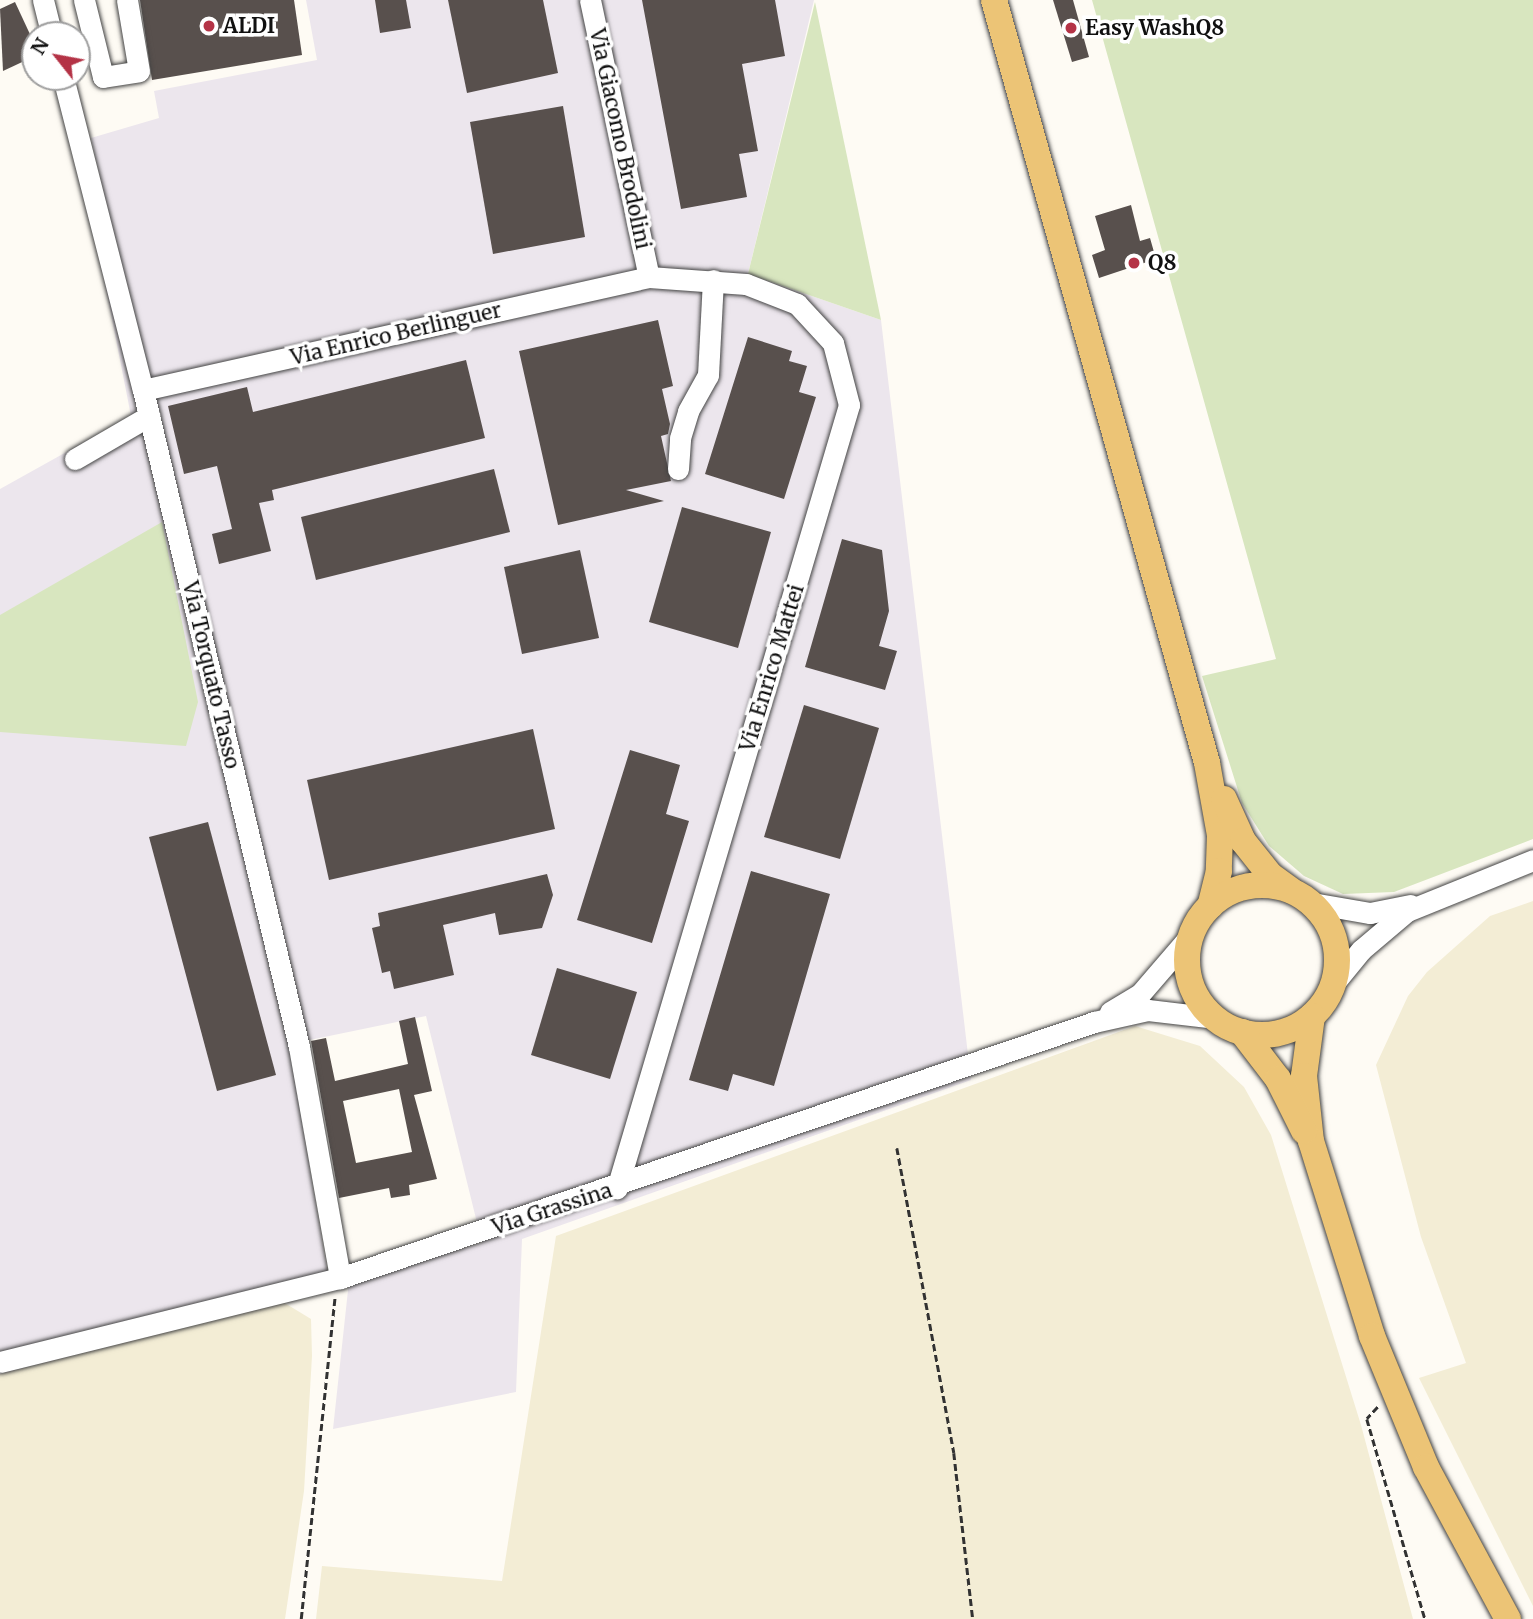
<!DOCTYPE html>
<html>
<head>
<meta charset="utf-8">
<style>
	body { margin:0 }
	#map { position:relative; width:1533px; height:1619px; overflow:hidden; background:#fefbf4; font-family:Merriweather,serif }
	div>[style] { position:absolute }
	.industrial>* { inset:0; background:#ece6ed }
	.farmland>* { inset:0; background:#f3edd5 }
	.green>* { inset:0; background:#d8e6bf }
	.building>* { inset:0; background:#58504d }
	.path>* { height:2.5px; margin-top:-1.25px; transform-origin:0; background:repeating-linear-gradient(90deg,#323232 0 7px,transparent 0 10.5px) }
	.roads { filter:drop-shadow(0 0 2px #434343) drop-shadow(0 0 2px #434343) }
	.minor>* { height:21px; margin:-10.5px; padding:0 10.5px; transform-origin:10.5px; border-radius:10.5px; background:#fff }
	.major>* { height:26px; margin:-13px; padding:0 13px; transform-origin:13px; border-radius:13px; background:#ecc476 }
	.major>.ring { margin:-13px; padding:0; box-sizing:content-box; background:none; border:26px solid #ecc476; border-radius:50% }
	.dots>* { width:19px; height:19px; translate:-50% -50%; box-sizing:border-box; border:4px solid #fff; border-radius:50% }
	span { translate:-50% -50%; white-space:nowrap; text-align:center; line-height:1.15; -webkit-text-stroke:7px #fff; paint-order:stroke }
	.poi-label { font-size:21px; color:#101010; font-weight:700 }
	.left { translate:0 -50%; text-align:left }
	.street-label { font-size:21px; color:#101010 }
	.north { position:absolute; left:21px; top:21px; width:70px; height:70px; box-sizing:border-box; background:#fff; border:2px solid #9f9f9f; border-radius:50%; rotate:301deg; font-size:19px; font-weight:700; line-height:28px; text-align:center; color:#101010 }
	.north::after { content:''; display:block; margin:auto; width:24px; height:32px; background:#b43346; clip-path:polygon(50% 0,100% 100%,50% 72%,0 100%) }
</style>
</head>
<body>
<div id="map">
	<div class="industrial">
		<div style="clip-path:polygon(306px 0,814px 0,748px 274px,881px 320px,971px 1080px,522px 1239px,516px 1392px,333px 1429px,349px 1281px,482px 1243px,426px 1016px,300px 1042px,290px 1052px,330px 1287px,112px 1348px,0 1374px,0 489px,131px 416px,98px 248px,114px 238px,91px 138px,159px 118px,154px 91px,317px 60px)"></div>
	</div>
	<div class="farmland">
		<div style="clip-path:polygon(1533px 901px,1533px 1606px,1419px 1378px,1466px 1363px,1421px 1237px,1376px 1065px,1408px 996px,1427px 972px,1490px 916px)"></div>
		<div style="clip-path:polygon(1135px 1026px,1200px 1046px,1244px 1087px,1271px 1135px,1361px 1425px,1413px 1619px,316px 1619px,322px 1566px,502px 1581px,556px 1236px)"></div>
		<div style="clip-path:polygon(283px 1302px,311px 1319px,312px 1356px,304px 1491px,285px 1619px,0 1619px,0 1374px)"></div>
	</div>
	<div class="green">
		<div style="clip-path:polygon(1092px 0,1533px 0,1533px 839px,1394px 892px,1343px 894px,1304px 876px,1269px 846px,1242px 803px,1202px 676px,1276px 659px)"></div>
		<div style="clip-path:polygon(815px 2px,881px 320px,748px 274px)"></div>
		<div style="clip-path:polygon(162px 522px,198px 702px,186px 746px,0 732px,0 615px)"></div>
	</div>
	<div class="building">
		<div style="clip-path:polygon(140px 0,294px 0,302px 55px,152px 80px)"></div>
		<div style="clip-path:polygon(375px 0,406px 0,411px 28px,380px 33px)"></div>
		<div style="clip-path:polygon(448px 0,543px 0,558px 73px,467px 93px)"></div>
		<div style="clip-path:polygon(642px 0,775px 0,785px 56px,742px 64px,758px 151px,739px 154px,747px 197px,681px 209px)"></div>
		<div style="clip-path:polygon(1053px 0,1073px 0,1089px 57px,1072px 62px)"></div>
		<div style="clip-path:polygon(15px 2px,35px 45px,35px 56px,3px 71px,0 9px)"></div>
		<div style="clip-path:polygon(563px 106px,585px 237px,493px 254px,470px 122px)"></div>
		<div style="clip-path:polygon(1131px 205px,1140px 241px,1150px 238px,1156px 259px,1099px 278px,1092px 255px,1105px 250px,1095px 216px)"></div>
		<div style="clip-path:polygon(658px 320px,673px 386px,662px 389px,670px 424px,668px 434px,661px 436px,671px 481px,626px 490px,664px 501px,558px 525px,519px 351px)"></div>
		<div style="clip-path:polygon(748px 337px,792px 351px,789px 361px,807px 366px,799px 392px,816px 397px,784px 499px,705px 474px)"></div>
		<div style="clip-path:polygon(466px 360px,485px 438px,272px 490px,274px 500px,259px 503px,271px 551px,219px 564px,212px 534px,232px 529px,217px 466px,184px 474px,168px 406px,247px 387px,253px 412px)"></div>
		<div style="clip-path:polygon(494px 469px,510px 532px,316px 580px,301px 517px)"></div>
		<div style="clip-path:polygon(682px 507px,771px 532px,738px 648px,649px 622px)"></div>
		<div style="clip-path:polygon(842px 539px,882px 550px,889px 611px,879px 646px,897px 651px,885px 690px,805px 667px)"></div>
		<div style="clip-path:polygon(580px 550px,599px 638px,522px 654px,504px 567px)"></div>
		<div style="clip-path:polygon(804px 705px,879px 728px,840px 859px,764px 837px)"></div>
		<div style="clip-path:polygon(533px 729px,555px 829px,329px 880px,307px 780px)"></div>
		<div style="clip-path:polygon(630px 750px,680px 765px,666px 814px,689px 821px,652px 943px,577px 920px)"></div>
		<div style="clip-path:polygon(208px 822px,276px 1075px,217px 1091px,149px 837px)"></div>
		<div style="clip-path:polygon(751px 871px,830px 894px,774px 1086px,733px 1074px,728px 1091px,689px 1080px)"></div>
		<div style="clip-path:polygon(547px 874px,553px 895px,542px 928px,499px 935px,495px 913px,443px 925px,454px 975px,394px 989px,390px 971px,382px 973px,372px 928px,380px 926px,378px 913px)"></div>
		<div style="clip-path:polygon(557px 968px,637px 992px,610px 1079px,531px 1055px)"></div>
		<div style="clip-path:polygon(evenodd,415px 1017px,432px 1091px,414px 1095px,437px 1179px,409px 1185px,410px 1195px,391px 1198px,389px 1188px,339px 1198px,311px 1041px,326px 1038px,335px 1081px,408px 1064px,399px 1021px,415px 1017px,399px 1089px,412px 1152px,356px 1163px,343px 1101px,399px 1089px)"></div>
	</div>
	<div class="path">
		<div style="left:897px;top:1148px;width:310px;rotate:79.4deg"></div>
		<div style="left:954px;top:1453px;width:167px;rotate:83.5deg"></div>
		<div style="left:1378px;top:1407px;width:16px;rotate:133deg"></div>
		<div style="left:1367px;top:1419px;width:208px;rotate:73.8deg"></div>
		<div style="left:301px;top:1619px;width:323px;rotate:-84deg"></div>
	</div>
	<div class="roads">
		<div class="minor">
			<div style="left:43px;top:0;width:36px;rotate:76deg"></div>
			<div style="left:84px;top:0;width:79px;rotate:76.1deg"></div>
			<div style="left:103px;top:77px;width:36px;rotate:-9deg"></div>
			<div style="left:139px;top:71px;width:72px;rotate:-99.6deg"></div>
			<div style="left:590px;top:0;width:283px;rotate:78deg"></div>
			<div style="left:63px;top:77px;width:323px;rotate:75.7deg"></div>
			<div style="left:143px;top:390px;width:675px;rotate:76.64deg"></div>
			<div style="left:299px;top:1047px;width:235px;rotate:79.9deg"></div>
			<div style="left:143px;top:390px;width:518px;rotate:-12.59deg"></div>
			<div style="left:649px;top:277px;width:97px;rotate:4.1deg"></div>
			<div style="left:746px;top:284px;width:55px;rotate:21.4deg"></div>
			<div style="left:797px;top:304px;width:53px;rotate:47.3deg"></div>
			<div style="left:833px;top:343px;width:64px;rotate:75.5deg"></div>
			<div style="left:849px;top:405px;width:817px;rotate:106.5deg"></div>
			<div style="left:75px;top:459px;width:86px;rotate:-30.2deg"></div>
			<div style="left:678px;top:469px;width:31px;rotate:-86deg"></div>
			<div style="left:680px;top:438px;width:28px;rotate:-73deg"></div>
			<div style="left:688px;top:411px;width:41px;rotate:-60.9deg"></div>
			<div style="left:708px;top:375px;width:95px;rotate:-87deg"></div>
			<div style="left:1312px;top:903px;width:59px;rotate:9.8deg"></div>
			<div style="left:1370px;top:913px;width:41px;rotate:-11.3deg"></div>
			<div style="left:1334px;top:983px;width:43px;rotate:-50.7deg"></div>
			<div style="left:1361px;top:950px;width:60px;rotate:-40.3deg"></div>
			<div style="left:1407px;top:911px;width:136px;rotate:-22deg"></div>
			<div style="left:1110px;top:1012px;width:35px;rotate:-31deg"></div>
			<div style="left:1140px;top:994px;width:78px;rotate:-49.2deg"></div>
			<div style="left:0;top:1362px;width:350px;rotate:-13.9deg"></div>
			<div style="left:340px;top:1278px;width:796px;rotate:-18.75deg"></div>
			<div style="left:1094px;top:1022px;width:55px;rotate:-12.5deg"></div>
			<div style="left:1148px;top:1010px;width:67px;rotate:6.8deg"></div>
		</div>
		<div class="major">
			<div style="left:994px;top:0;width:792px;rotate:74.4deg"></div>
			<div style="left:1207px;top:763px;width:73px;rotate:79.8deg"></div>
			<div style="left:1220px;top:835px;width:36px;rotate:92deg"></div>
			<div style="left:1219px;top:871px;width:36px;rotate:104deg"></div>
			<div style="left:1224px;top:799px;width:46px;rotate:65.7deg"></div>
			<div style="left:1243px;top:841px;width:43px;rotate:51.5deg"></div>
			<div style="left:1270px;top:875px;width:26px;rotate:36deg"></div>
			<div class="ring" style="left:1187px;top:885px;width:124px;height:124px"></div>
			<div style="left:1312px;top:1016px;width:61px;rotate:97.6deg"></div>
			<div style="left:1304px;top:1076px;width:65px;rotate:83.9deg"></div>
			<div style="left:1311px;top:1141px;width:204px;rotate:72.6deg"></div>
			<div style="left:1372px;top:1336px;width:142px;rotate:67.6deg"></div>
			<div style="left:1426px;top:1467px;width:173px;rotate:61.7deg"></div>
			<div style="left:1242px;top:1032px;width:59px;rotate:52.5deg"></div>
			<div style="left:1278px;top:1079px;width:58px;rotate:63.4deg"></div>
		</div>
	</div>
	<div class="dots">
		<div style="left:209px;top:26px;background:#b43346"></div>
		<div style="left:1071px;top:28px;background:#b43346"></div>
		<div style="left:1134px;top:263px;background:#b43346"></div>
	</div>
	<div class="poi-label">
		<span class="left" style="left:223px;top:26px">ALDI</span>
		<span class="left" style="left:1085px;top:28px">Easy WashQ8</span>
		<span class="left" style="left:1148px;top:263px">Q8</span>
	</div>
	<div class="street-label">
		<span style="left:620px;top:139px;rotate:78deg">Via Giacomo Brodolini</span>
		<span style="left:396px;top:334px;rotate:-13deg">Via Enrico Berlinguer</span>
		<span style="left:772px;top:668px;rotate:-73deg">Via Enrico Mattei</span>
		<span style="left:211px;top:675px;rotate:77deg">Via Torquato Tasso</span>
		<span style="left:552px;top:1209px;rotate:-18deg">Via Grassina</span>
	</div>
	<div class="north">N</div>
</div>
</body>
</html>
